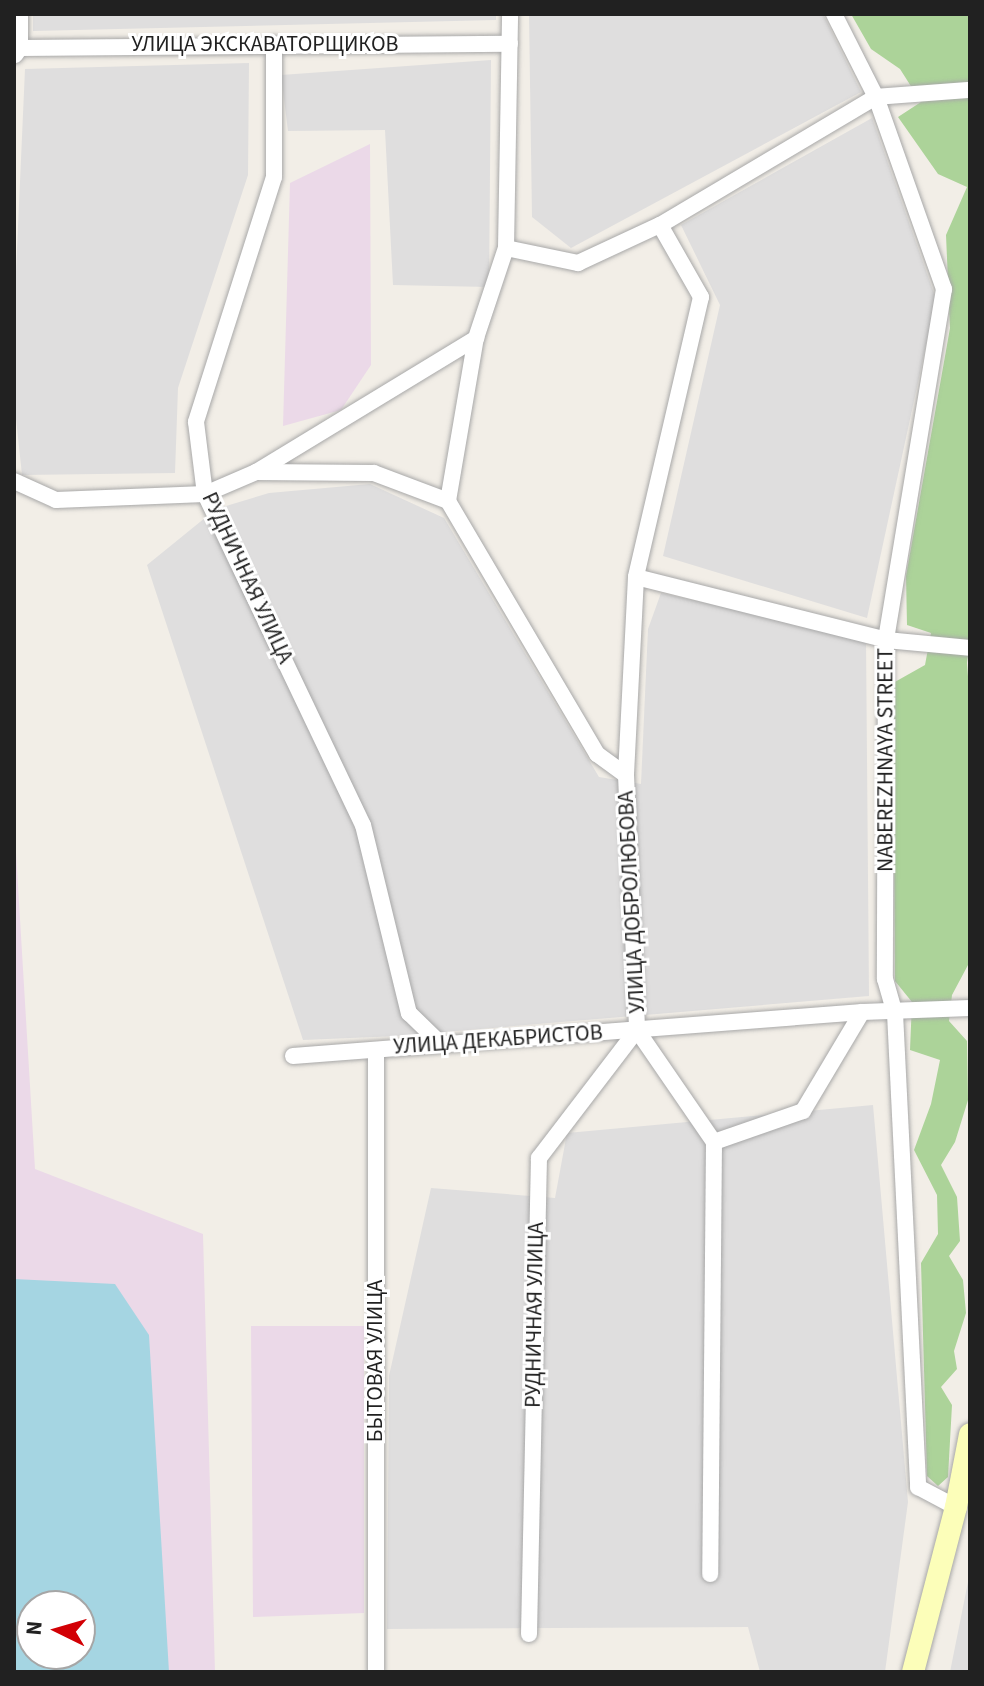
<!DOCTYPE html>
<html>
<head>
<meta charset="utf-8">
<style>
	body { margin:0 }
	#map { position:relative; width:984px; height:1686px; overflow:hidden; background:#f2eee7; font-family:"Source Sans 3",sans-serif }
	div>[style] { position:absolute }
	.residential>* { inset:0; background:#dfdede }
	.industrial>* { inset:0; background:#ebd9e8 }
	.forest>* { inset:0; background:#acd399 }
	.water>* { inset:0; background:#a5d5e2 }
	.roads { filter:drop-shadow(0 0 2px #a8a8a8) drop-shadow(0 0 2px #a8a8a8) }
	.street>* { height:16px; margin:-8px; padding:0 8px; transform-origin:8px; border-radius:8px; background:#fff }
	.secondary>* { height:22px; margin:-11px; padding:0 11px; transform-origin:11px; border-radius:11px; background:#fcfeb9 }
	span { translate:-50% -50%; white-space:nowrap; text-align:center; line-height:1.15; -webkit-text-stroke:6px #fff; paint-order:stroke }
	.street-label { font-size:22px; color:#212121 }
	.frame { position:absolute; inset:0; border:16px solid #212121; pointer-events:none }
	.north { position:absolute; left:16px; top:1590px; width:80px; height:80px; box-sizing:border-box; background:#fff; border:2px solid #a6a6a6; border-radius:50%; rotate:275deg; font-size:22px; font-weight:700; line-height:32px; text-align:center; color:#212121 }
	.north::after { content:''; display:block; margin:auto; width:28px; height:36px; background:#d20005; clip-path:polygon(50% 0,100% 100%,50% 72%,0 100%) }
</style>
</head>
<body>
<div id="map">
	<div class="residential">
		<div style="clip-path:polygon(33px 14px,496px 14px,496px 20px,33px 31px)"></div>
		<div style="clip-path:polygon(529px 14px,823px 14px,861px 92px,571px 248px,532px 217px)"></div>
		<div style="clip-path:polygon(491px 60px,489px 287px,393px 285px,385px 130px,288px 131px,281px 75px)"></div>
		<div style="clip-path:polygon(249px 63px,248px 175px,178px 388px,175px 473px,22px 475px,14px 400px,14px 317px,25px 69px)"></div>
		<div style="clip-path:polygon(872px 118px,936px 299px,867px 618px,663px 556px,720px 305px,681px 225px)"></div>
		<div style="clip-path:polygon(370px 484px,444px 518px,599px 777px,641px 784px,648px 629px,661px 593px,866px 639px,869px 996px,397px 1036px,303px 1040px,147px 565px,216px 509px,269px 493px)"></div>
		<div style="clip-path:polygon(873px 1105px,908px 1502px,885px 1672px,760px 1672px,748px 1627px,387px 1629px,389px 1376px,431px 1188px,555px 1198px,567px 1133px)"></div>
		<div style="clip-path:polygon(970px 1572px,970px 1672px,950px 1672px)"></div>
	</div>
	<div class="industrial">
		<div style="clip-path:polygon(370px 144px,371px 365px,341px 410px,283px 426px,290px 183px)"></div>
		<div style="clip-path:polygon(evenodd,14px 819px,35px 1169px,203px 1234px,215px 1672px,14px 1672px,14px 819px,32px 1606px,80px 1606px,80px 1654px,32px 1654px,32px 1606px)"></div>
		<div style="clip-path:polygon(251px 1326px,364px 1326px,364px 1613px,253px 1617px)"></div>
	</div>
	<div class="forest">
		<div style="clip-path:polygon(851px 14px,970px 14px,970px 633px,967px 663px,970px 703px,970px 905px,968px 965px,952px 995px,949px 1021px,967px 1041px,968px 1100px,955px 1142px,941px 1165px,957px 1197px,960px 1241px,949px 1256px,963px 1280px,966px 1313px,954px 1351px,957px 1369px,941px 1387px,952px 1405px,948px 1477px,938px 1486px,927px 1476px,921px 1263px,938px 1234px,937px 1195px,914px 1150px,931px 1104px,940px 1060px,910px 1050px,912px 1002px,895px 981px,893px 683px,925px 665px,931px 633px,907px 625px,906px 576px,950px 328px,946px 235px,967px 187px,938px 174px,898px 117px,921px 102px,900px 69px,871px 49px)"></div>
	</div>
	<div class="water">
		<div style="clip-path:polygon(evenodd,14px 1279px,115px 1284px,149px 1335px,169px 1672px,14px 1672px,14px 1279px,32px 1606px,80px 1606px,80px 1654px,32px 1654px,32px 1606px)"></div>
	</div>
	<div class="roads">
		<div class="street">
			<div style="left:834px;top:14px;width:93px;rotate:63.2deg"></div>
			<div style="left:876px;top:97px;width:204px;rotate:70.5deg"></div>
			<div style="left:944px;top:289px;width:356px;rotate:99.4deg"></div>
			<div style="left:886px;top:640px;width:339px;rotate:90.2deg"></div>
			<div style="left:885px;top:979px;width:35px;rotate:74deg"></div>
			<div style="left:895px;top:1013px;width:475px;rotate:87.2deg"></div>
			<div style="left:918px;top:1487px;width:43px;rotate:27.8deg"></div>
			<div style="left:274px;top:44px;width:133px;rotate:90deg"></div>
			<div style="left:274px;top:177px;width:257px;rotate:107.7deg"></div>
			<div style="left:196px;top:422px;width:73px;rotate:82.9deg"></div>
			<div style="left:205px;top:494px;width:367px;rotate:64.5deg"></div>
			<div style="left:363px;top:825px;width:194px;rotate:76.3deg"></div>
			<div style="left:409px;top:1013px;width:43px;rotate:44.1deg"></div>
			<div style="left:20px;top:48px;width:490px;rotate:-0.5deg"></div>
			<div style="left:15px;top:55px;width:9px;rotate:-54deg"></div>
			<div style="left:20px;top:48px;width:34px;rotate:-90deg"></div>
			<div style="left:660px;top:225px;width:83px;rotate:60.3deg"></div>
			<div style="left:701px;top:297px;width:287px;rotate:103.1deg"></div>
			<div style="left:636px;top:577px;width:198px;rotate:92.9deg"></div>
			<div style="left:626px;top:775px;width:255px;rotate:87.5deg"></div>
			<div style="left:637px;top:1030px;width:136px;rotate:55.5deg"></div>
			<div style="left:714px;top:1142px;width:432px;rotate:90.5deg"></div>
			<div style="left:506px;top:248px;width:74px;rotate:11.8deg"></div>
			<div style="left:578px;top:263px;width:90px;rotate:-24.9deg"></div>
			<div style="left:660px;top:225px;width:251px;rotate:-30.7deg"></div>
			<div style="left:876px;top:97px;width:94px;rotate:-4.3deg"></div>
			<div style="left:256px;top:472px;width:118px;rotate:0.5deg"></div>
			<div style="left:374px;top:473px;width:79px;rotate:20.7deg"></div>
			<div style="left:448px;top:501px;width:294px;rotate:59.5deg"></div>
			<div style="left:597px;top:754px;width:36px;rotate:36deg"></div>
			<div style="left:14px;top:481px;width:46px;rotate:24.3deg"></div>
			<div style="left:56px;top:500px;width:149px;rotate:-2.3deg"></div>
			<div style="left:205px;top:494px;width:56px;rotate:-23.3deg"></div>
			<div style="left:256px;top:472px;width:258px;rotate:-31.3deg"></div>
			<div style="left:448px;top:501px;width:165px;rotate:-80.3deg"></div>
			<div style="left:476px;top:338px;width:95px;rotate:-71.6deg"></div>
			<div style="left:506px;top:248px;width:234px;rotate:-89deg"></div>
			<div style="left:636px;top:577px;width:258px;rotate:14.1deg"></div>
			<div style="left:886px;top:640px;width:84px;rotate:5.4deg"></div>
			<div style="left:293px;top:1056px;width:571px;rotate:-4.42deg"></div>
			<div style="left:862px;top:1012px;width:108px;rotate:-2.1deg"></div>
			<div style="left:714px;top:1142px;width:94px;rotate:-19.2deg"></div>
			<div style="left:803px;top:1111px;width:115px;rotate:-59.2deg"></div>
			<div style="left:529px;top:1634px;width:476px;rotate:-88.8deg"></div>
			<div style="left:539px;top:1158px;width:161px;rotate:-52.6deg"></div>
			<div style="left:376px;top:1672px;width:622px;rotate:-90deg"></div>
		</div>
		<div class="secondary">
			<div style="left:913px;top:1672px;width:171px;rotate:-75.4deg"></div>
			<div style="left:956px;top:1507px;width:74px;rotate:-79.1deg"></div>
		</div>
	</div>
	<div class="street-label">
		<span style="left:265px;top:45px">УЛИЦА ЭКСКАВАТОРЩИКОВ</span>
		<span style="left:247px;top:578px;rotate:65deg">РУДНИЧНАЯ УЛИЦА</span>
		<span style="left:886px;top:760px;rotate:-90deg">NABEREZHNAYA STREET</span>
		<span style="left:632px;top:902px;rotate:-93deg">УЛИЦА ДОБРОЛЮБОВА</span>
		<span style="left:498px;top:1040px;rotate:-4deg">УЛИЦА ДЕКАБРИСТОВ</span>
		<span style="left:535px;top:1315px;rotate:-89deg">РУДНИЧНАЯ УЛИЦА</span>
		<span style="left:376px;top:1361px;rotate:-90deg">БЫТОВАЯ УЛИЦА</span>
	</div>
	<div class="frame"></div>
	<div class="north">N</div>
</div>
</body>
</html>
